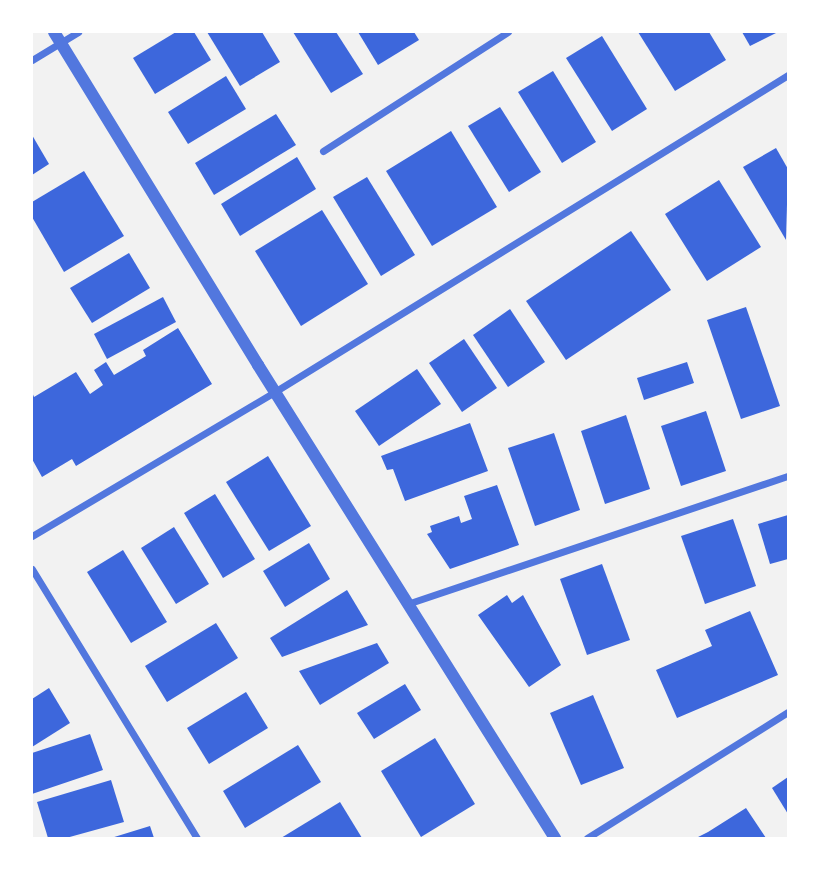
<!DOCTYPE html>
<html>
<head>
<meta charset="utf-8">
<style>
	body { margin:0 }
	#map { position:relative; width:820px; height:870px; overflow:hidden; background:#f2f2f2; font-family:"Noto Sans",sans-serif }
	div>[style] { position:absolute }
	.building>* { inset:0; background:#3d67dc }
	.minor>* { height:7px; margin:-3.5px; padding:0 3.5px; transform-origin:3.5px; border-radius:3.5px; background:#5277de }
	.tertiary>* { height:12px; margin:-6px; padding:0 6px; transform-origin:6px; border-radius:6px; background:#5277de }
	span { translate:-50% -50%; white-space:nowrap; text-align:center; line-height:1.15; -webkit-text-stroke:5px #fff; paint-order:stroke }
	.frame { position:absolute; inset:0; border:33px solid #fff; pointer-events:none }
</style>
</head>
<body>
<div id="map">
	<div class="building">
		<div style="clip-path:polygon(176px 32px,194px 32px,211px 60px,155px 94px,133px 58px)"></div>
		<div style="clip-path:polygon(207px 32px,262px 32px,280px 62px,240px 86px)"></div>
		<div style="clip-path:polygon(293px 32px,336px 32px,363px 74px,331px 93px)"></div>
		<div style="clip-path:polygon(358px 32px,414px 32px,419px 40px,378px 65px)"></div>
		<div style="clip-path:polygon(638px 32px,709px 32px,726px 60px,675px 91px)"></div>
		<div style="clip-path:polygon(742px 32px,778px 32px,750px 46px)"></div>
		<div style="clip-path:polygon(602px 36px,647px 109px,612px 131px,566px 58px)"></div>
		<div style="clip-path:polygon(553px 71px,596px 142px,562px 163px,518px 92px)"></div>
		<div style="clip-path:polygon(226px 76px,246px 109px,188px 144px,168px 112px)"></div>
		<div style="clip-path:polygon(500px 107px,541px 172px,509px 192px,468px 126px)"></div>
		<div style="clip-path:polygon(276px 114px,296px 145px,214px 195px,195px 163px)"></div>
		<div style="clip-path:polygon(451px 131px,497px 207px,432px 246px,386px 171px)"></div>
		<div style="clip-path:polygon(32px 135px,49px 164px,32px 175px)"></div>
		<div style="clip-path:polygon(776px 148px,788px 169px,786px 240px,743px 167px)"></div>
		<div style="clip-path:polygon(297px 157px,316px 189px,240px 236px,221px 204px)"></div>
		<div style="clip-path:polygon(84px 171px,124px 236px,64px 272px,32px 217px,32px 202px)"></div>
		<div style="clip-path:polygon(367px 177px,415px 255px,381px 276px,333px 197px)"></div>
		<div style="clip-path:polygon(719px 180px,761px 247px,707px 281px,665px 214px)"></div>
		<div style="clip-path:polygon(322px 210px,368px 284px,301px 326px,255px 251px)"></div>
		<div style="clip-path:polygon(631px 231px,671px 290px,566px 360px,526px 301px)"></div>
		<div style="clip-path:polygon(129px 253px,150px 288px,92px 323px,70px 288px)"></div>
		<div style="clip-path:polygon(163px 297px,176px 322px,107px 359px,94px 334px)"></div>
		<div style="clip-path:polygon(746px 307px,780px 406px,741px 419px,707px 320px)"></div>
		<div style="clip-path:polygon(510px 309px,545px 362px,508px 387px,473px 335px)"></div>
		<div style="clip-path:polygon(178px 328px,212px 384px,76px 466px,72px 459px,42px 477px,32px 459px,32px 392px,34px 397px,76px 372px,90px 394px,103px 385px,94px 370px,106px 362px,114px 375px,146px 356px,143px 350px)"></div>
		<div style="clip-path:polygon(464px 339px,497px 388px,462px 412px,429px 363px)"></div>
		<div style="clip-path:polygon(687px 362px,694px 383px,644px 400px,637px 378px)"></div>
		<div style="clip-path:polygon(417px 369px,441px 404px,379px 446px,355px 411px)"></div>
		<div style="clip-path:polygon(706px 411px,726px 471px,681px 486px,661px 426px)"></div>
		<div style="clip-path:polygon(626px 415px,650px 489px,605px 504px,581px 431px)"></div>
		<div style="clip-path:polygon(470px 423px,488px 471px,405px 501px,393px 469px,387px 470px,381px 456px)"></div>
		<div style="clip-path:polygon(554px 433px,580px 510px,535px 526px,508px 448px)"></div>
		<div style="clip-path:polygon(268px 456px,311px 526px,269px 551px,226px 482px)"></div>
		<div style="clip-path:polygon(497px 485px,519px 545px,450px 569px,427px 534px,432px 532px,430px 526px,459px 516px,461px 523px,472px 519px,464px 496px)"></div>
		<div style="clip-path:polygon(215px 494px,255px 559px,223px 578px,184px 513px)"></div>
		<div style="clip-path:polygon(788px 515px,788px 559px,770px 564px,758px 524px)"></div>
		<div style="clip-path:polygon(733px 519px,756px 586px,705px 604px,681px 536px)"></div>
		<div style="clip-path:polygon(174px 527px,209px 584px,176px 604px,141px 548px)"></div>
		<div style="clip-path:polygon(309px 543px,330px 579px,285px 607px,263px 571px)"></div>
		<div style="clip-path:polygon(123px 550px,167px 622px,131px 643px,87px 572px)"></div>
		<div style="clip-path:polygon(602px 564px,630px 640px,587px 655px,560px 579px)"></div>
		<div style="clip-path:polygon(347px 590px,368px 625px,282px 657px,270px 638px)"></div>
		<div style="clip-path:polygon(507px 595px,512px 603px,523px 595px,561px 665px,529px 687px,478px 615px)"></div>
		<div style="clip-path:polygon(750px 611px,778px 675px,677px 718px,656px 670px,712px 646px,705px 630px)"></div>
		<div style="clip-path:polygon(216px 623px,238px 658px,167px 702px,145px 666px)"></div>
		<div style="clip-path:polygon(377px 643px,389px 663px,320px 705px,299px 671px)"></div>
		<div style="clip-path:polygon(405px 684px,421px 710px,374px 739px,357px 713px)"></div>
		<div style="clip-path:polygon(49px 688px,70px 723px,32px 747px,32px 699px)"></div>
		<div style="clip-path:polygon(246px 692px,268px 728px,209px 764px,187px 728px)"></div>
		<div style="clip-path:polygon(593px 695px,624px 768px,581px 785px,550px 713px)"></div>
		<div style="clip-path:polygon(90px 734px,103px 770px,32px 794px,32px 753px)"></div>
		<div style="clip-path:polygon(435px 738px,475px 804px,421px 837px,381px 771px)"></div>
		<div style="clip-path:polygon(298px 745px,321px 782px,245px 828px,223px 791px)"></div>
		<div style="clip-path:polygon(788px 777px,788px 814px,772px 788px)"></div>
		<div style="clip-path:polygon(111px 780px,124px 822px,66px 838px,48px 838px,37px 802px)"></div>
		<div style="clip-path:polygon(340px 802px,362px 838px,281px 838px)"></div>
		<div style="clip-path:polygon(746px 808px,766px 838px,696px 838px,708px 832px)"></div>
		<div style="clip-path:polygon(150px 826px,154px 838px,111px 838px)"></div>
	</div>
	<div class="minor">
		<div style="left:32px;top:60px;width:54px;rotate:-31.3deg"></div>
		<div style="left:323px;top:151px;width:220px;rotate:-32.8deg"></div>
		<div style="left:32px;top:536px;width:284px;rotate:-30.7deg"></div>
		<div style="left:276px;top:391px;width:602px;rotate:-31.68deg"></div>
		<div style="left:32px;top:569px;width:316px;rotate:58.5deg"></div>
		<div style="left:410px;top:603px;width:399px;rotate:-18.6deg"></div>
		<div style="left:587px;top:838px;width:237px;rotate:-32.1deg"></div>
	</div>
	<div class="tertiary">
		<div style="left:54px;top:32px;width:391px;rotate:58.5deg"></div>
		<div style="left:258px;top:365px;width:559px;rotate:57.88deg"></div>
	</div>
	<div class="frame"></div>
</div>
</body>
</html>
